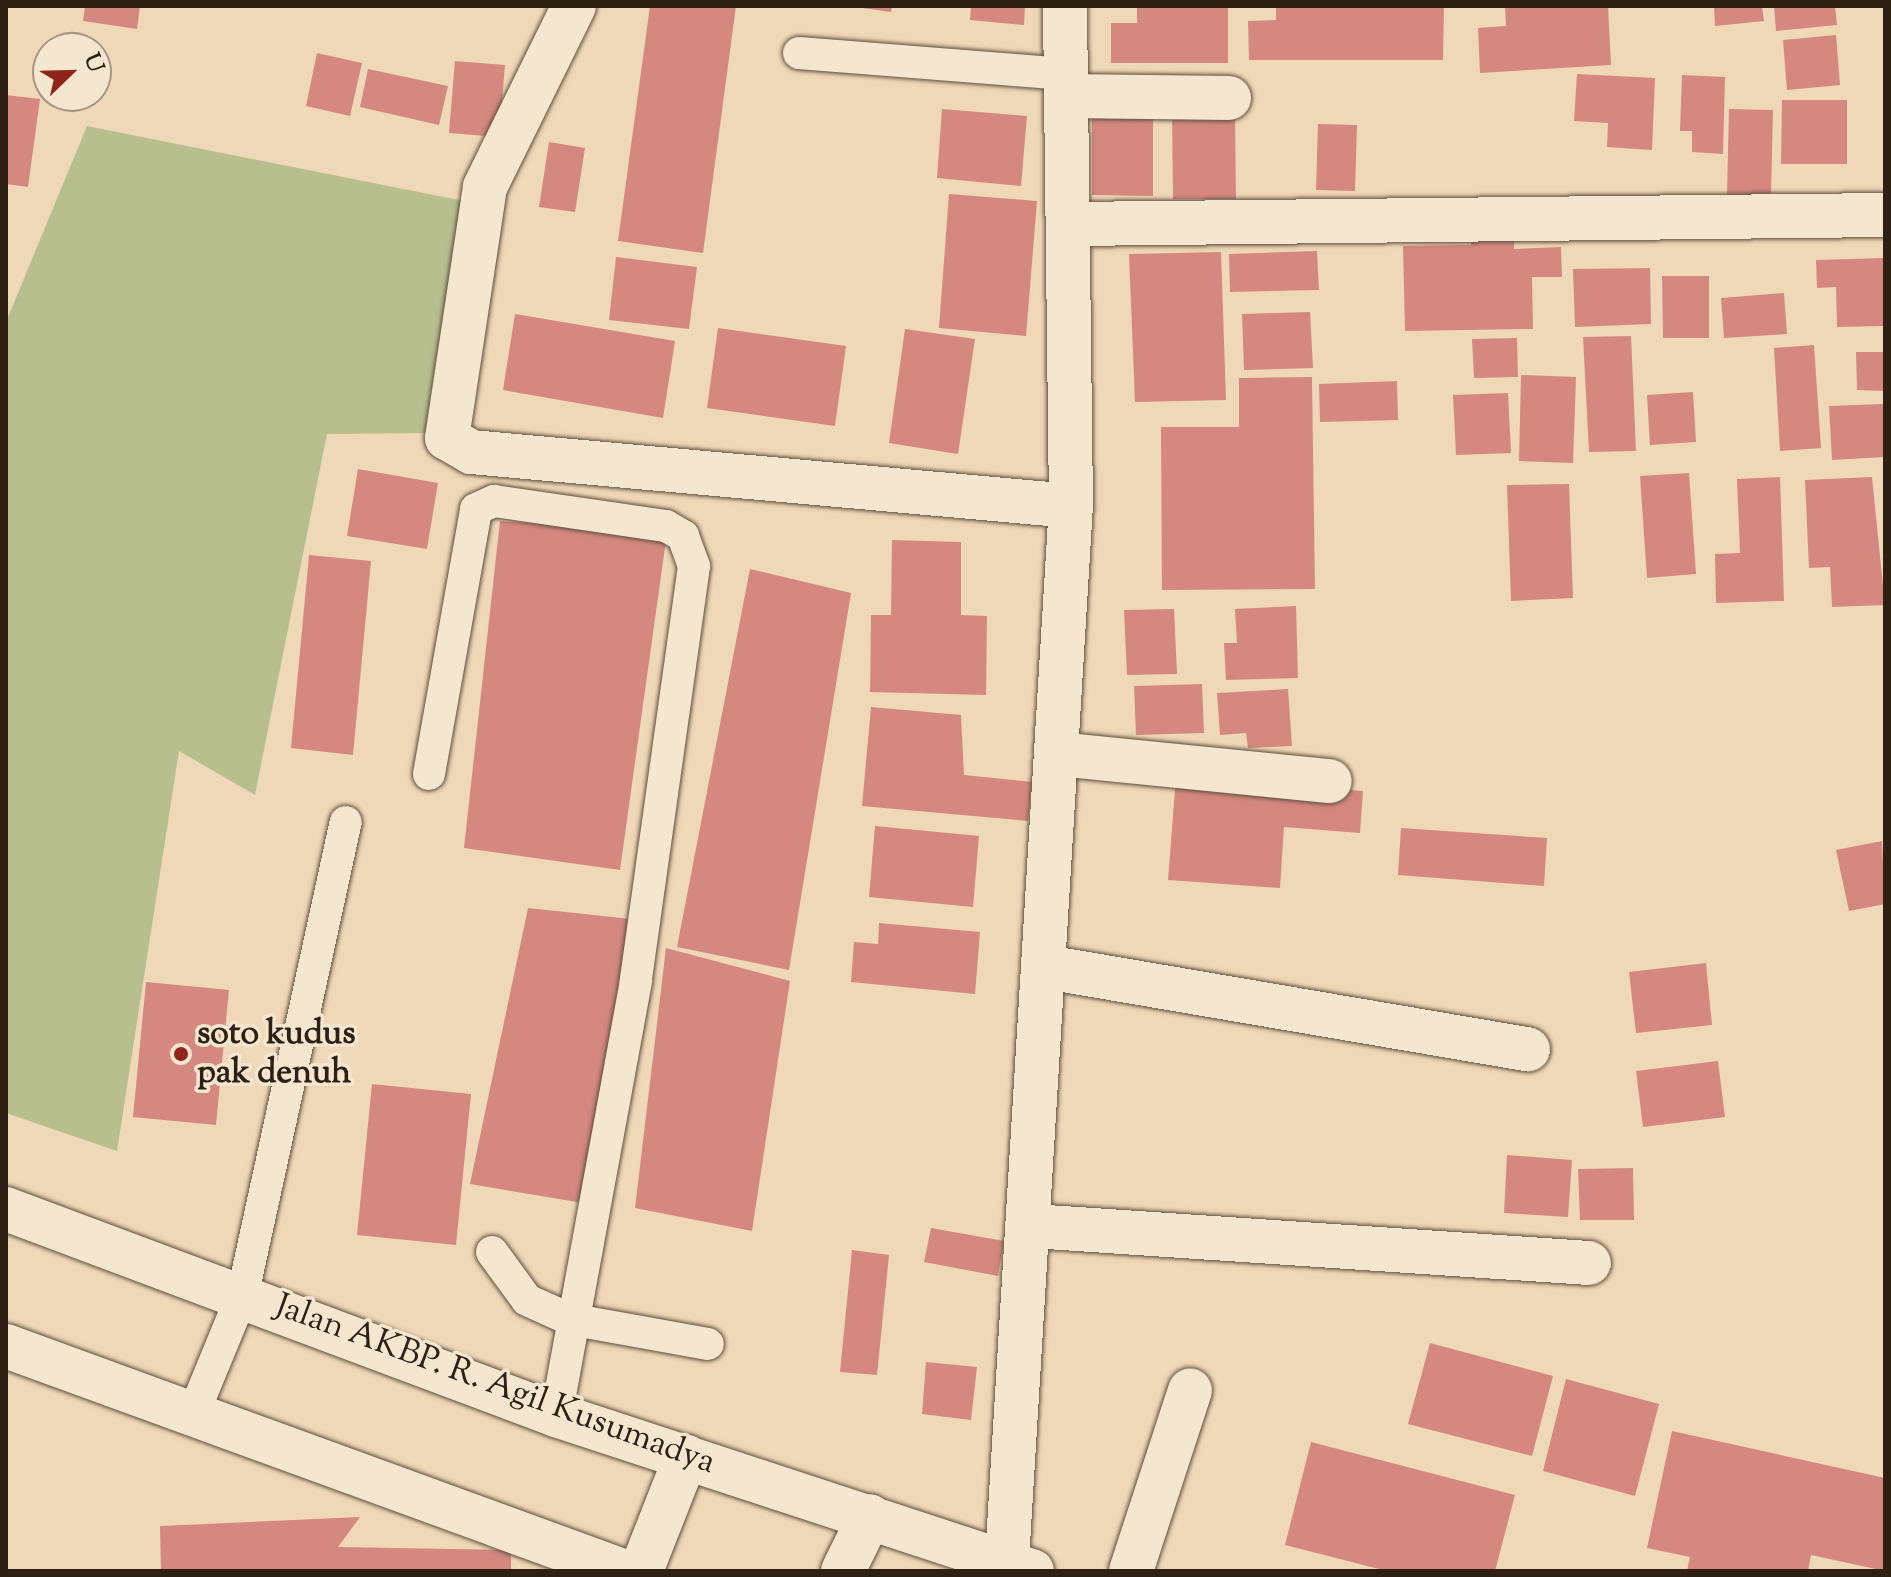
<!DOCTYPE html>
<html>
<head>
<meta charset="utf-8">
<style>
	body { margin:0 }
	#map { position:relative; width:1891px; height:1577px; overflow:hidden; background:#efd8b7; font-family:"Sorts Mill Goudy",serif }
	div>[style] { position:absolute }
	.green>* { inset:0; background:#b8bf8f }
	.building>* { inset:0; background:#d48880 }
	.roads { filter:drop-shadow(0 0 2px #5e4e3c) drop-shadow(0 0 2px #5e4e3c) }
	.service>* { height:32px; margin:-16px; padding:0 16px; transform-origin:16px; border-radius:16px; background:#f5e6d0 }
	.minor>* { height:44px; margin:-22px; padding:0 22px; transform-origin:22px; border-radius:22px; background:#f5e6d0 }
	.secondary>* { height:44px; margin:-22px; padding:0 22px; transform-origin:22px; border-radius:22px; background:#f5e6d0 }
	.dots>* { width:22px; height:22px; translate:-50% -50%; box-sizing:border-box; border:4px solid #f5e6d0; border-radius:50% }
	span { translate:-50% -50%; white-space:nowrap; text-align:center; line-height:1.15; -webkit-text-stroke:7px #f5e6d0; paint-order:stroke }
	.poi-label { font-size:34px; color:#2e2013; font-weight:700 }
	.left { translate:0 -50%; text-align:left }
	.street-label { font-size:34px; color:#2e2013 }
	.frame { position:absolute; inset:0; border:8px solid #2e2013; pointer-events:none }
	.north { position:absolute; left:32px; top:32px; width:80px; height:80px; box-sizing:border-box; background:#f5e6d0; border:2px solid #a59784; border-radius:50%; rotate:67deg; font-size:22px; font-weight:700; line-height:32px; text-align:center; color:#2e2013 }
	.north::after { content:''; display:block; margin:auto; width:28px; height:36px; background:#8f2418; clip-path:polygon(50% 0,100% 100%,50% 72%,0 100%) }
</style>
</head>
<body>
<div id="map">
	<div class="green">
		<div style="clip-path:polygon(87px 126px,474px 203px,434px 433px,327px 434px,255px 795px,179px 751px,117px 1151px,6px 1113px,6px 322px)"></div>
	</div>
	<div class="building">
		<div style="clip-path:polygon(85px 6px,140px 6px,137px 29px,83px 21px)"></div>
		<div style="clip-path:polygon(650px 6px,736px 6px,703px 253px,618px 241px)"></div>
		<div style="clip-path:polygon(848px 6px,892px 6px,891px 12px)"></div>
		<div style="clip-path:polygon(971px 6px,1025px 6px,1024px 25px,970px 20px)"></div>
		<div style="clip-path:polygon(1137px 6px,1228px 6px,1228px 63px,1111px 63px,1111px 23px,1137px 23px)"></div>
		<div style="clip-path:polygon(1276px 6px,1444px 6px,1443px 60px,1249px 60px,1248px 21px,1276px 20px)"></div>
		<div style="clip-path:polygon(1505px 6px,1608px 6px,1611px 65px,1480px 73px,1478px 28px,1506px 26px)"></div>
		<div style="clip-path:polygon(1714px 6px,1762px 6px,1764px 21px,1715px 26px)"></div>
		<div style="clip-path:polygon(1774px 6px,1835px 6px,1837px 25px,1776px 31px)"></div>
		<div style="clip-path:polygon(1836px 35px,1840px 85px,1787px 90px,1783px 40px)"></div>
		<div style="clip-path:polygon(317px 53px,362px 63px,350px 116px,306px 106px)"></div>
		<div style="clip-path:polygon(455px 61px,505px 65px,499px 137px,449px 133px)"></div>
		<div style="clip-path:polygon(368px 69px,448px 86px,439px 125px,360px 107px)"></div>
		<div style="clip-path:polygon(1577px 74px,1655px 78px,1652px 150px,1607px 147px,1608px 123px,1574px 121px)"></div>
		<div style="clip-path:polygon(1682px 75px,1725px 77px,1723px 154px,1692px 152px,1692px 131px,1680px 131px)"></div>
		<div style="clip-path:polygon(6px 95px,40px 99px,28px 187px,6px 184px)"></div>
		<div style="clip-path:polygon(1782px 100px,1847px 100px,1847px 164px,1781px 164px)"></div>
		<div style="clip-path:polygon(942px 109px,1027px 116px,1021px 186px,937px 178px)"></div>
		<div style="clip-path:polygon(1729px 109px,1773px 110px,1771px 196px,1727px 195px)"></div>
		<div style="clip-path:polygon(1235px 113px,1236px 199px,1173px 199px,1172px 114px)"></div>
		<div style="clip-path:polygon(1092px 118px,1153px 119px,1153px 196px,1092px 195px)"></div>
		<div style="clip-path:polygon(1318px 124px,1357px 125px,1355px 191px,1316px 190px)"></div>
		<div style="clip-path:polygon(549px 142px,585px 148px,575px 212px,539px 207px)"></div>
		<div style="clip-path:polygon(949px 194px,1037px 201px,1026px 336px,939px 328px)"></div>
		<div style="clip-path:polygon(1514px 233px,1514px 249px,1561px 247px,1562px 277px,1532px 277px,1533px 329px,1405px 331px,1403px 246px,1471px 245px,1472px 234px)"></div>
		<div style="clip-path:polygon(1317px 251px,1319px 290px,1230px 292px,1229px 254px)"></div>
		<div style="clip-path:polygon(1221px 252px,1226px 400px,1135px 402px,1129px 254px)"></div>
		<div style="clip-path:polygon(616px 257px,697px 267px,689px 329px,609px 320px)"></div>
		<div style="clip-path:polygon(1885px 258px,1885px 326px,1837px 327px,1836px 287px,1817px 288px,1816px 260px)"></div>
		<div style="clip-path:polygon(1650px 268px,1651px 324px,1575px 327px,1573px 269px)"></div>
		<div style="clip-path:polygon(1662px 276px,1709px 276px,1709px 338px,1663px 338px)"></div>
		<div style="clip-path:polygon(1784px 293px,1787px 334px,1724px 338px,1721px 298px)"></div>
		<div style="clip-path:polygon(1310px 312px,1313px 368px,1244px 370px,1242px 314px)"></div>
		<div style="clip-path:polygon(515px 314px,675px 341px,663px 418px,503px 390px)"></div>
		<div style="clip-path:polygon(718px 328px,846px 346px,835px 426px,707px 408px)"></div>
		<div style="clip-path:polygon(905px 329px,975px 339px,958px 454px,889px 443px)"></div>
		<div style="clip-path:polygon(1631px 336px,1636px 451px,1589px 452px,1583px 337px)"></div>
		<div style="clip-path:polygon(1517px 338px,1518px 377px,1474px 378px,1472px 339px)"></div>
		<div style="clip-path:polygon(1814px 345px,1821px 448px,1780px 451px,1774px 348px)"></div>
		<div style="clip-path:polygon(1856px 352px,1885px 352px,1885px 391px,1857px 390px)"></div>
		<div style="clip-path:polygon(1521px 375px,1576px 377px,1573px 463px,1519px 461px)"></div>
		<div style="clip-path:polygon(1312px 377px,1315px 589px,1162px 590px,1161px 427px,1239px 427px,1239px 378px)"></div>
		<div style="clip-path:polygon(1397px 381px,1398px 420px,1320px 422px,1319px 384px)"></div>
		<div style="clip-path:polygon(1693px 392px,1696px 442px,1650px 445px,1647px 395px)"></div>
		<div style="clip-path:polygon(1508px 393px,1511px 453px,1456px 455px,1453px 395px)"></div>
		<div style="clip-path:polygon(1883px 404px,1885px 457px,1832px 460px,1829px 406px)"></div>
		<div style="clip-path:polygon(358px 469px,438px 483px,427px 549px,347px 536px)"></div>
		<div style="clip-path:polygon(1689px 473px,1696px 574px,1647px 578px,1640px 476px)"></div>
		<div style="clip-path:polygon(1780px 477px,1784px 601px,1716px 603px,1715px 554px,1740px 553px,1737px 479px)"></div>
		<div style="clip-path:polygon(1872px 477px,1885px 605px,1832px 607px,1830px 567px,1809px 568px,1805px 480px)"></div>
		<div style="clip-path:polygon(1569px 484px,1573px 598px,1511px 601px,1507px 485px)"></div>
		<div style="clip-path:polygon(500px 521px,667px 533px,620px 870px,464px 848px)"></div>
		<div style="clip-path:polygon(892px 540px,961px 542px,961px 615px,987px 616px,986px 695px,870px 692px,871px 615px,891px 615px)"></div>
		<div style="clip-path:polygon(309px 555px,371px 561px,353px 755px,291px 748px)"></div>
		<div style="clip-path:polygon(750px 569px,851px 593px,789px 970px,677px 947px)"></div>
		<div style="clip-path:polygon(1296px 606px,1298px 678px,1226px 680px,1224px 643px,1237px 643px,1235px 609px)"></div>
		<div style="clip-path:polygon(1174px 609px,1177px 674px,1127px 675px,1124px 610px)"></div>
		<div style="clip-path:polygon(1202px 684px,1204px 733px,1136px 735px,1134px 686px)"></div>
		<div style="clip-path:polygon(1288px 689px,1292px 746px,1248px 748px,1246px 733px,1220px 735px,1217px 693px)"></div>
		<div style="clip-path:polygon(871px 707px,961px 715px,964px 775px,1032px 782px,1028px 821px,862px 806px)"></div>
		<div style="clip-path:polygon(1176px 776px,1363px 791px,1360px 833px,1284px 827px,1280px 888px,1168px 880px)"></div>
		<div style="clip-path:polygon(875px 826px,979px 836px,973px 907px,869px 897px)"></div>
		<div style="clip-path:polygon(1401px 828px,1547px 838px,1544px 886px,1398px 875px)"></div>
		<div style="clip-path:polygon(1882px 841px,1885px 904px,1849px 911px,1836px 850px)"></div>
		<div style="clip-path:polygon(528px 908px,631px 919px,583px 1203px,470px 1184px)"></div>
		<div style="clip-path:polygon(879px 923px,980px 932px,975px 994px,851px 982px,854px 942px,878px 944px)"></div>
		<div style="clip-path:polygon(666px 948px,790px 981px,752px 1231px,635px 1208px)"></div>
		<div style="clip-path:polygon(1706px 963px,1712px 1025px,1636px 1033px,1629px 972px)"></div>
		<div style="clip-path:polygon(146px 982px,229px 990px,216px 1125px,133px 1117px)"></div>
		<div style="clip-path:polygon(1718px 1061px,1725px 1117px,1643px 1127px,1636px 1071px)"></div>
		<div style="clip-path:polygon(372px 1084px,471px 1094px,456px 1245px,357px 1235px)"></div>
		<div style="clip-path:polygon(1507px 1155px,1572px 1160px,1568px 1217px,1504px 1213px)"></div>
		<div style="clip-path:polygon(1633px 1168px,1634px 1220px,1580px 1220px,1578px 1169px)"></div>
		<div style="clip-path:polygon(931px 1228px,1004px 1241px,998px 1276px,924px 1262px)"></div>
		<div style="clip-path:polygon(852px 1250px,889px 1255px,877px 1375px,840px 1372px)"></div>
		<div style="clip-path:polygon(1430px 1343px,1553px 1376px,1532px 1456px,1408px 1424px)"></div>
		<div style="clip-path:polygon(926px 1362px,977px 1367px,971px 1420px,922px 1414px)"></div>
		<div style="clip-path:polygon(1566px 1379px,1659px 1404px,1635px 1496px,1543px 1471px)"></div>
		<div style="clip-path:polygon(1672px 1431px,1885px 1478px,1885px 1571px,1811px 1555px,1808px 1571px,1687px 1571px,1690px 1557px,1647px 1548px)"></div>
		<div style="clip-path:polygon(1311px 1442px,1515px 1495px,1495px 1571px,1387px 1571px,1285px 1545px)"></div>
		<div style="clip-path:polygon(360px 1517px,338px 1547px,511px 1550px,511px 1571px,161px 1571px,160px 1526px)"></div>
	</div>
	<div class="roads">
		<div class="service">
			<div style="left:799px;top:53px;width:267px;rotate:4.5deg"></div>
			<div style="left:429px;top:774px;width:269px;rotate:-79.9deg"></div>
			<div style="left:476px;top:509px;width:20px;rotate:-24deg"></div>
			<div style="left:494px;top:501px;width:174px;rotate:8.3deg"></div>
			<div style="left:666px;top:526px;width:20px;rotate:30deg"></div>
			<div style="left:683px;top:536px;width:32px;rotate:70deg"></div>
			<div style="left:694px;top:566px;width:419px;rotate:98deg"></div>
			<div style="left:636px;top:981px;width:441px;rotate:100.4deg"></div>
			<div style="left:492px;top:1252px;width:59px;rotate:53.9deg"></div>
			<div style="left:527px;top:1300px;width:46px;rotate:24.3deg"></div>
			<div style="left:569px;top:1319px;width:141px;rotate:10.2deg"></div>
			<div style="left:194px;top:1412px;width:129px;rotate:-67.6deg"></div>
			<div style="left:243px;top:1293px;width:482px;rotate:-77.7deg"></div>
		</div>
		<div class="minor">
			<div style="left:574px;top:6px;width:202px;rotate:116.2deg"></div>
			<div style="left:485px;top:187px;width:254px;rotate:98.6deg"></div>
			<div style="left:447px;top:438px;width:28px;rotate:30deg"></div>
			<div style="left:471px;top:452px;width:602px;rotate:5.14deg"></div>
			<div style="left:1067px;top:96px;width:162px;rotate:0.7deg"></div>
			<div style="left:1070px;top:224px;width:815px;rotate:-0.63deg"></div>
			<div style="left:1058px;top:754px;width:273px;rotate:5.7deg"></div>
			<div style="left:1046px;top:967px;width:489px;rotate:9.7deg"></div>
			<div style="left:1032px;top:1226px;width:558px;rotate:3.8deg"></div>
			<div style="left:6px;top:1346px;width:657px;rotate:20.04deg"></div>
			<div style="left:1007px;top:1560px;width:1056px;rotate:-86.53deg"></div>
			<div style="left:1071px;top:506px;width:500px;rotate:-90.69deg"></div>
			<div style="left:641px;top:1571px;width:123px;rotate:-68.5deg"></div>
			<div style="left:843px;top:1571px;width:61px;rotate:-63.9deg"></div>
			<div style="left:1131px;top:1571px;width:190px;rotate:-71.9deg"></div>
		</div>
		<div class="secondary">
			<div style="left:6px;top:1209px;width:587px;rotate:20.53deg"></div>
			<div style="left:556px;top:1415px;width:501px;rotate:18.15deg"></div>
		</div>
	</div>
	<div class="dots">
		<div style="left:181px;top:1054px;background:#8f2418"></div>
	</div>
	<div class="poi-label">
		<span class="left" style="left:197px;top:1054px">soto kudus<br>pak denuh</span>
	</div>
	<div class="street-label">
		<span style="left:495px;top:1385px;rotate:20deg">Jalan AKBP. R. Agil Kusumadya</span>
	</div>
	<div class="frame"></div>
	<div class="north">U</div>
</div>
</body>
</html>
